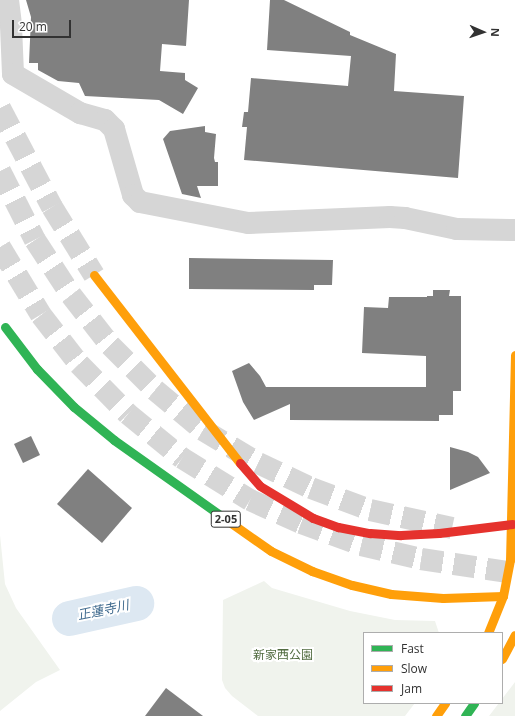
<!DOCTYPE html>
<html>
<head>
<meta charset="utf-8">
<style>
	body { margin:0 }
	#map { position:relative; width:515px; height:716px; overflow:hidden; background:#fff; font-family:"Open Sans","Noto Sans JP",sans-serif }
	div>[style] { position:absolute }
	.green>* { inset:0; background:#f0f3ed }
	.river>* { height:35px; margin:-17.5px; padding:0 17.5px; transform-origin:17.5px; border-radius:17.5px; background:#dde8f2 }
	.building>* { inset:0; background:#808080 }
	.highway-tunnel>* { height:22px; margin-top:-11px; transform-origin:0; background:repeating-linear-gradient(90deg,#d6d6d6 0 22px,transparent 0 33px) }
	.street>* { height:22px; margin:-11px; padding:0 11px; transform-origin:11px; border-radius:11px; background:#d6d6d6 }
	.fast>* { height:9px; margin:-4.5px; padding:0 4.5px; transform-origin:4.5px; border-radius:4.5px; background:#30b455 }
	.slow>* { height:9px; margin:-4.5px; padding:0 4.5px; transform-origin:4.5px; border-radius:4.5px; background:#ff9f0a }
	.jam>* { height:9px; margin:-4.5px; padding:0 4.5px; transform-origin:4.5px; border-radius:4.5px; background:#e5322d }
	span { translate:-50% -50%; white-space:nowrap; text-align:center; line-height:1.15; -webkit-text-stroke:4px #fff; paint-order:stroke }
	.shield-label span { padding:1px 3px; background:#fff; border:1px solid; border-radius:3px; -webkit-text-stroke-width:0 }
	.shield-label { font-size:11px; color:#323232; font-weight:700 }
	.park-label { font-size:12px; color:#526c41 }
	.water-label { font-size:13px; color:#436d90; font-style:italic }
	.legend { position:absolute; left:363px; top:632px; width:140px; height:72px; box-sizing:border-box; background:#fff; border:1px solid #adadad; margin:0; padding:5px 7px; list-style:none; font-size:12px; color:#323232 }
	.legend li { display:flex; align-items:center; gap:8px; height:20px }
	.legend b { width:20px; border:1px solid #adadad }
	.north { position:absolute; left:463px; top:12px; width:40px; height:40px; -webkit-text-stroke:3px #fff; paint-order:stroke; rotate:92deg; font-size:11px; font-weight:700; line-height:16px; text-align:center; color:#323232 }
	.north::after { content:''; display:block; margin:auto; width:14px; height:18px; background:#323232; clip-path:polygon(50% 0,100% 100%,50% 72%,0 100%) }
	.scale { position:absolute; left:12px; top:20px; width:59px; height:18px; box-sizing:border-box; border:2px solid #323232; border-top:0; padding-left:5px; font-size:12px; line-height:14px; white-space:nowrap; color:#323232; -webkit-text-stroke:3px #fff; paint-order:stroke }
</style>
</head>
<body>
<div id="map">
	<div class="green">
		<div style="clip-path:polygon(0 535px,5px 584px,16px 608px,60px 670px,36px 682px,0 711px)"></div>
		<div style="clip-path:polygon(264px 581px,272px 588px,350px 611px,395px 620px,435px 621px,439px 633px,364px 633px,364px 703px,415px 703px,405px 716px,258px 716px,232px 696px,225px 688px,222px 680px,223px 600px)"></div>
		<div style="clip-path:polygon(515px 682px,515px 716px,489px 716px,499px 703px,502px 703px,502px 699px)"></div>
	</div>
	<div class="river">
		<div style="left:69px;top:618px;width:69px;rotate:-12.6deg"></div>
	</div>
	<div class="building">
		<div style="clip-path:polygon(26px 0,189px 0,186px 46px,162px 44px,160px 71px,185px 73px,185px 80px,198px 88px,183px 114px,159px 100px,85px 96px,79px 83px,58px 81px,38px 70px,38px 63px,29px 63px,31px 17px)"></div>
		<div style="clip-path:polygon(270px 0,284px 0,350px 32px,350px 35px,396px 54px,394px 91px,464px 96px,458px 178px,244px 160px,247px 127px,242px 127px,244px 112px,248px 112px,251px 78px,348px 86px,351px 56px,267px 50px)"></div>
		<div style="clip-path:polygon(205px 126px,205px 132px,216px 134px,214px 158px,215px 162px,218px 162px,218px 186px,197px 186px,201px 198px,182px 194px,163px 139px,170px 131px)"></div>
		<div style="clip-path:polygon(189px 258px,333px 260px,332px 285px,314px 285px,314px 290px,189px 289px)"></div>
		<div style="clip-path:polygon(433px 290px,450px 290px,449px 296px,461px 296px,461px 391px,453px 391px,453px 415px,439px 415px,439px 421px,290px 420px,290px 404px,254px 420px,243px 402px,232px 371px,249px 363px,260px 376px,266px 387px,426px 387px,426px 356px,362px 353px,364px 307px,388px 308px,389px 297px,427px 297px,427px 296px,433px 296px)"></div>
		<div style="clip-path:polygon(31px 436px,40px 455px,23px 463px,14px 444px)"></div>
		<div style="clip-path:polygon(450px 447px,468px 452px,478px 457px,490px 473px,450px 490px)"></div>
		<div style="clip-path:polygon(88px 469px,132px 508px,102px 543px,57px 504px)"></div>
		<div style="clip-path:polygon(166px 688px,203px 716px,145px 716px)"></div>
	</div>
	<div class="highway-tunnel">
		<div style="left:0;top:108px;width:112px;rotate:62.3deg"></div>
		<div style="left:52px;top:207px;width:80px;rotate:58.3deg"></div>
		<div style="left:0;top:171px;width:77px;rotate:63.1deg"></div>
		<div style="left:35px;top:240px;width:66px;rotate:56.8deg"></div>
		<div style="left:71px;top:295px;width:63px;rotate:52deg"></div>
		<div style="left:110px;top:345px;width:64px;rotate:45deg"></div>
		<div style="left:155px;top:390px;width:62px;rotate:39.8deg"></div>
		<div style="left:203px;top:430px;width:64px;rotate:31deg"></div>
		<div style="left:258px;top:463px;width:59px;rotate:25.3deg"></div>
		<div style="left:311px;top:488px;width:63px;rotate:20.4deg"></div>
		<div style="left:370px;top:510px;width:84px;rotate:12.4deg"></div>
		<div style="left:0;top:247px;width:79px;rotate:58.9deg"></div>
		<div style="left:41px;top:315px;width:62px;rotate:52.2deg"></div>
		<div style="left:79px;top:364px;width:70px;rotate:45.6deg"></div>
		<div style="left:128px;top:414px;width:70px;rotate:39.2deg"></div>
		<div style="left:182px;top:458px;width:80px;rotate:31.7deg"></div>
		<div style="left:250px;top:500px;width:56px;rotate:24.3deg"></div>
		<div style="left:301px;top:523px;width:64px;rotate:20.1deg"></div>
		<div style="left:361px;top:545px;width:62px;rotate:13.1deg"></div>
		<div style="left:421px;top:559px;width:95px;rotate:8.5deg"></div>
	</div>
	<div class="street">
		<div style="left:8px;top:0;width:26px;rotate:83deg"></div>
		<div style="left:11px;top:26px;width:48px;rotate:87.6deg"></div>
		<div style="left:13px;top:74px;width:78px;rotate:30.2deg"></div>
		<div style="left:80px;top:113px;width:26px;rotate:16deg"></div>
		<div style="left:105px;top:120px;width:13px;rotate:45deg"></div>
		<div style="left:114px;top:129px;width:69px;rotate:73.9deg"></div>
		<div style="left:133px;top:195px;width:10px;rotate:45deg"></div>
		<div style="left:140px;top:202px;width:110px;rotate:11deg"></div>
		<div style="left:248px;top:223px;width:142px;rotate:-2.4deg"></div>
		<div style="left:390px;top:217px;width:15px;rotate:4deg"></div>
		<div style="left:405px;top:218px;width:53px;rotate:11.9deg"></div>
		<div style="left:457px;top:229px;width:58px;rotate:1deg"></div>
	</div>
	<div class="fast">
		<div style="left:5px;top:327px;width:53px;rotate:52.7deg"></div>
		<div style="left:37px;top:369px;width:53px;rotate:45.8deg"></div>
		<div style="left:74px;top:407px;width:52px;rotate:39.5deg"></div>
		<div style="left:114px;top:440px;width:135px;rotate:35.3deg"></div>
		<div style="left:465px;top:716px;width:16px;rotate:-55deg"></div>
	</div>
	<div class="slow">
		<div style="left:94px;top:275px;width:238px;rotate:52.2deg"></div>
		<div style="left:224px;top:518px;width:57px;rotate:35.1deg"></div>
		<div style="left:271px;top:551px;width:46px;rotate:26deg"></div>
		<div style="left:312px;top:571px;width:42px;rotate:19.3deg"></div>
		<div style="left:352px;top:585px;width:40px;rotate:13deg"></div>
		<div style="left:391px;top:594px;width:52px;rotate:4.4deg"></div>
		<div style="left:443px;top:598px;width:60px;rotate:-1.9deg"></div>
		<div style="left:488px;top:633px;width:40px;rotate:-68deg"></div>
		<div style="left:503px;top:596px;width:37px;rotate:-79deg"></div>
		<div style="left:510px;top:560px;width:205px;rotate:-88.6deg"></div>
		<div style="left:502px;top:659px;width:27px;rotate:-62deg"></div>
		<div style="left:436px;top:716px;width:16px;rotate:-55deg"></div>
	</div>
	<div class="jam">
		<div style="left:240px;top:463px;width:30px;rotate:49deg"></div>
		<div style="left:260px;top:486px;width:62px;rotate:31.1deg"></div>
		<div style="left:313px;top:518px;width:27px;rotate:20deg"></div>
		<div style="left:338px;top:527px;width:33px;rotate:11deg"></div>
		<div style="left:370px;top:533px;width:31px;rotate:4deg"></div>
		<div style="left:401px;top:535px;width:38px;rotate:-3deg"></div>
		<div style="left:439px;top:533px;width:74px;rotate:-7deg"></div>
	</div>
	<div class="shield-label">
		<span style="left:226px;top:519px">2-05</span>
	</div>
	<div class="park-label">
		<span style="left:283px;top:655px">新家西公園</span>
	</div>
	<div class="water-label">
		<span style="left:103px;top:610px;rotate:-12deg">正蓮寺川</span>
	</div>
	<ul class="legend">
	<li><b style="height:5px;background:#30b455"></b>Fast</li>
	<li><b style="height:5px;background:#ff9f0a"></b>Slow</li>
	<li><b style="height:5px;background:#e5322d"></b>Jam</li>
	</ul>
	<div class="north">N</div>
	<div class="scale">20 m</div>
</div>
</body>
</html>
